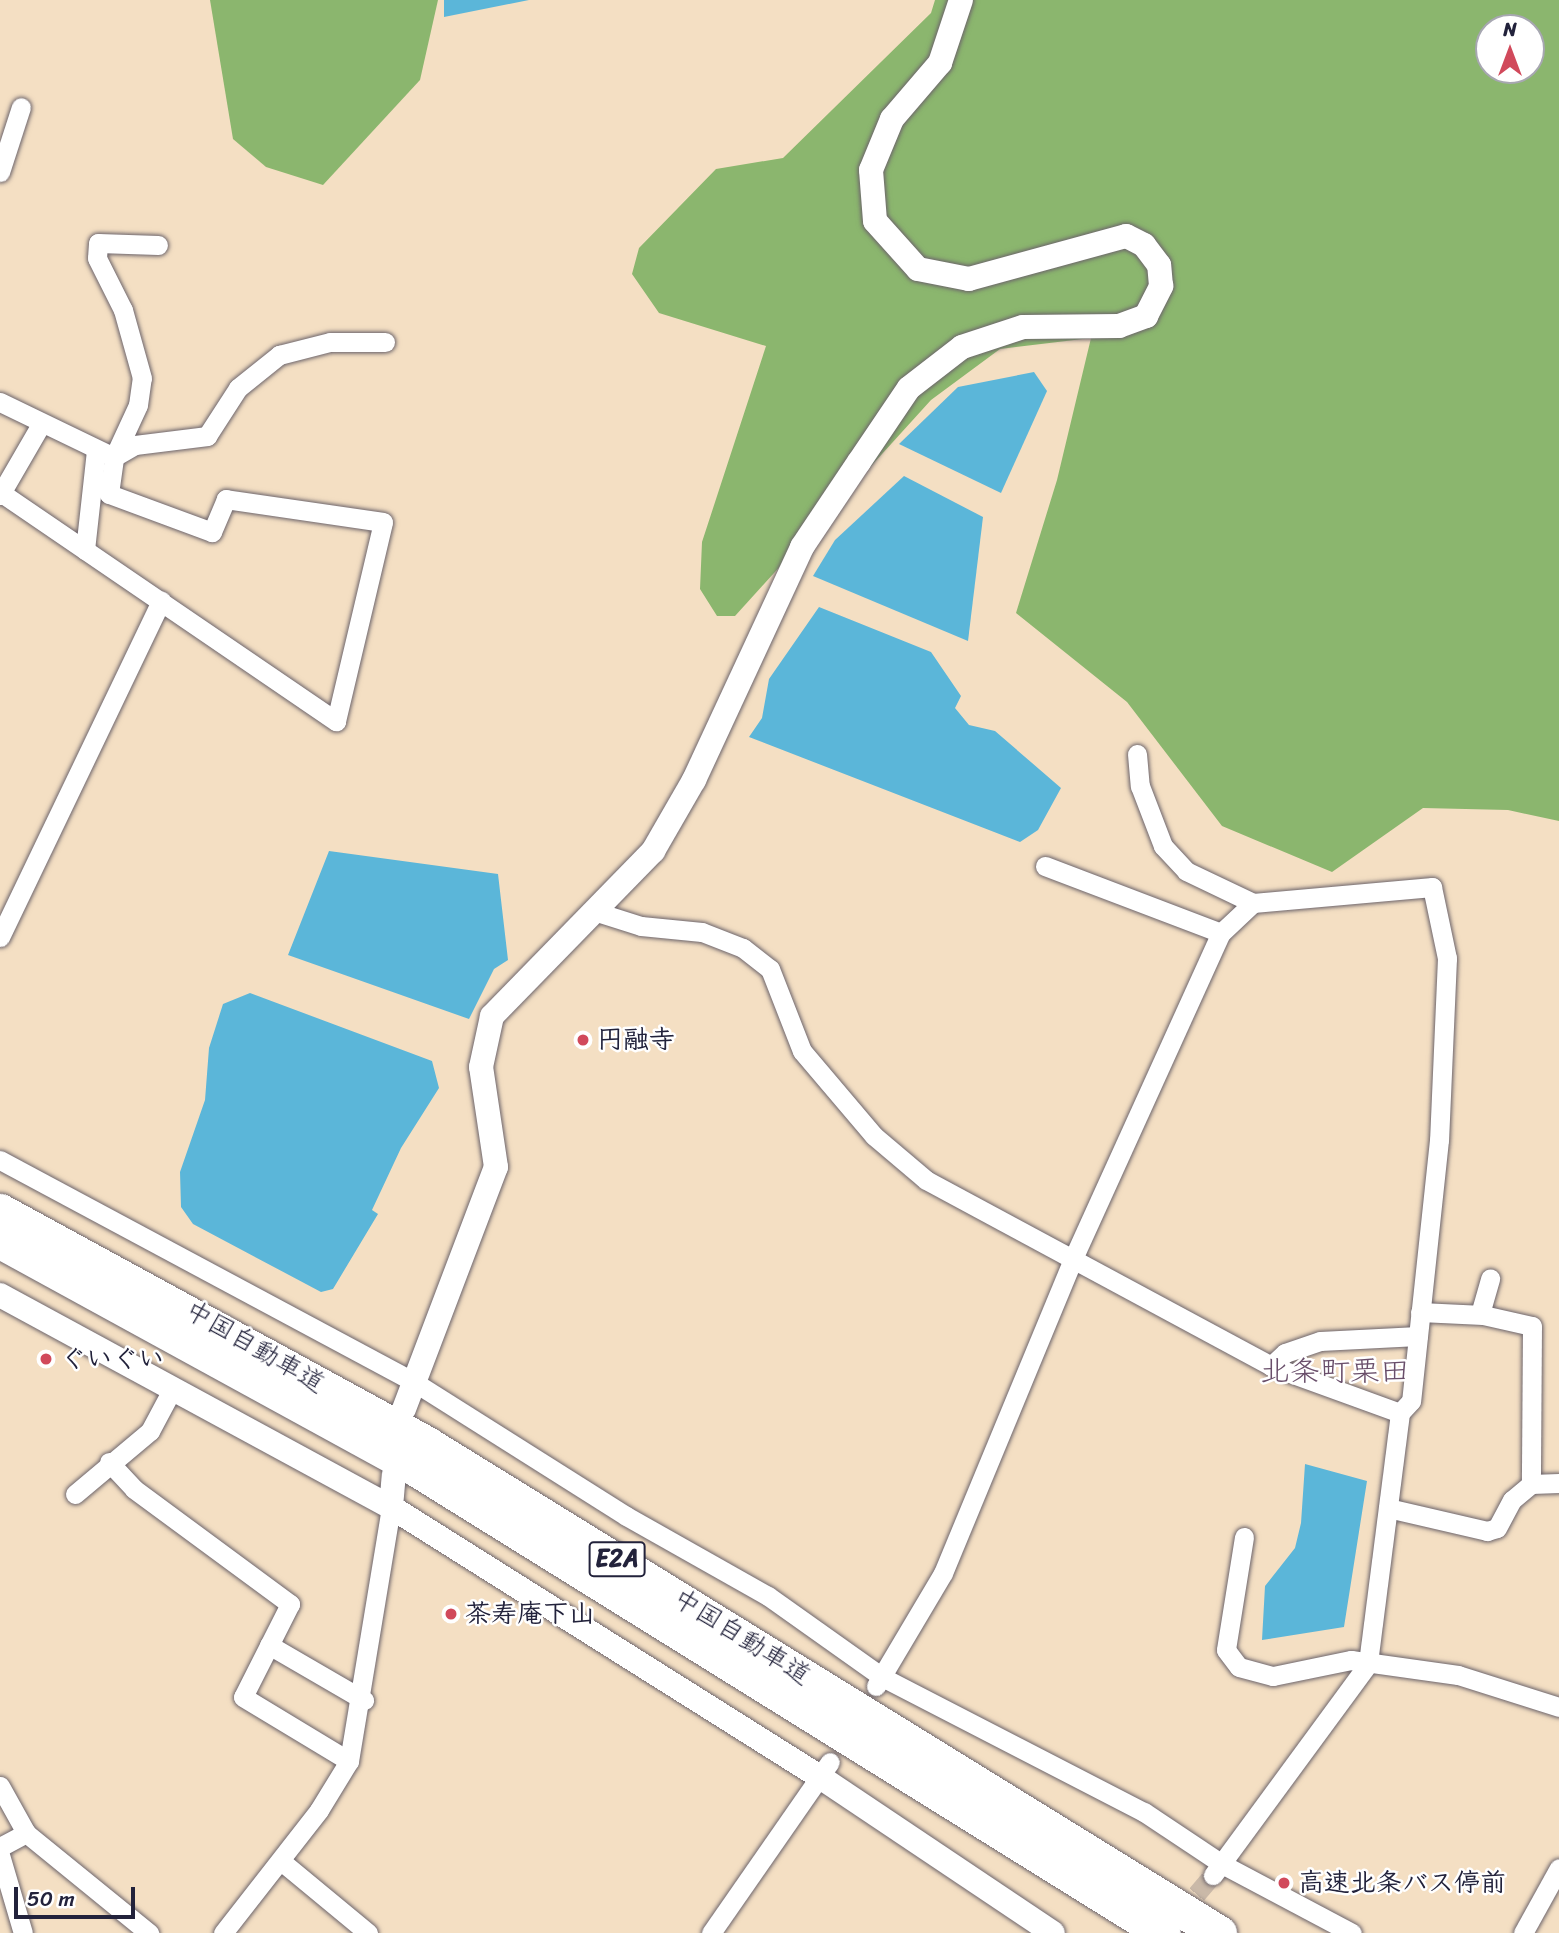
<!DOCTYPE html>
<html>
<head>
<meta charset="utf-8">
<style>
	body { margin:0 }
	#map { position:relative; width:1559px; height:1933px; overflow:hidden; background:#f4dfc3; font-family:Sriracha,"Klee One",sans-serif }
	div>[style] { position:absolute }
	.forest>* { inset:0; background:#8bb66e }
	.water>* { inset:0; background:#5bb6d9 }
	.minor-tunnel>* { height:19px; margin-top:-9.5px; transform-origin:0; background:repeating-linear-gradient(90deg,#cab9a8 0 19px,transparent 0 29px) }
	.roads { filter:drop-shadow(0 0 2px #6c646b) drop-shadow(0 0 2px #6c646b) }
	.minor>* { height:19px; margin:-9.5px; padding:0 9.5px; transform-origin:9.5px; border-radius:9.5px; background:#fff }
	.tertiary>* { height:24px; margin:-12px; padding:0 12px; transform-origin:12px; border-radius:12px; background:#fff }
	.motorway>* { height:35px; margin:-17.5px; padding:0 17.5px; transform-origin:17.5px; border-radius:17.5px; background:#fff }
	.dots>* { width:19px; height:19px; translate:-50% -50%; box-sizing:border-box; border:4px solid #fff; border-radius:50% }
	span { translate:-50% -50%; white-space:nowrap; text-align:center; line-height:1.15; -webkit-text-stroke:5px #fff; paint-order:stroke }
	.shield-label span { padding:2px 5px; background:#fff; border:2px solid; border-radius:5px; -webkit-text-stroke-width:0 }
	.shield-label { font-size:24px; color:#22223b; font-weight:700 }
	.poi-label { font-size:26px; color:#22223b; font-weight:700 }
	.left { translate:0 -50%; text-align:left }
	.street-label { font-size:26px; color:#22223b }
	.quarter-label { font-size:30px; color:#694e6a }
	.north { position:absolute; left:1475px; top:14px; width:70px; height:70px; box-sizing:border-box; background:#fff; border:2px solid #a7a7b1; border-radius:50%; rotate:0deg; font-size:19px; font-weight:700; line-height:28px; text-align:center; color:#22223b }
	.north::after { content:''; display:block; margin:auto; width:24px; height:32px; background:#d1495b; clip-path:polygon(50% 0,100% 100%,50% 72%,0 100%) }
	.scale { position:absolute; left:14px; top:1887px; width:121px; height:32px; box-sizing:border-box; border:4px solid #22223b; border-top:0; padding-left:9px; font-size:21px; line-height:24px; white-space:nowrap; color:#22223b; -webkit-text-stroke:5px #fff; paint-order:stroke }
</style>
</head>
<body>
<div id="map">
	<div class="forest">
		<div style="clip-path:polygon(210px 0,438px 0,420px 80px,323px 185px,266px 167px,233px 139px)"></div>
		<div style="clip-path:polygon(evenodd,935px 0,1559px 0,1559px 821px,1508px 810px,1423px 808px,1332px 872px,1222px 826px,1127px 702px,1016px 613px,1057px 480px,1091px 338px,1000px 349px,931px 400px,735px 616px,717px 616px,700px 589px,702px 542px,766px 346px,659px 313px,632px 274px,639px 248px,716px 169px,783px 158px,931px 13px,935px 0,1489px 28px,1531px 28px,1531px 70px,1489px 70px,1489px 28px)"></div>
	</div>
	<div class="water">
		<div style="clip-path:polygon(444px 0,529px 0,444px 17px)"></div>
		<div style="clip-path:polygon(1034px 372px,1047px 391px,1001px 493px,899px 444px,958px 387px)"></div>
		<div style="clip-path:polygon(904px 476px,983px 517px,968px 641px,813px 576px,835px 540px)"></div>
		<div style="clip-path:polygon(819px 607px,931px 652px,961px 696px,955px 708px,969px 725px,995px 731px,1061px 788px,1038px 830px,1020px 842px,749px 737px,762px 718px,769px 679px)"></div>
		<div style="clip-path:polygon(329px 851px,498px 874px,508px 960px,494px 969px,469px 1019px,288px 955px)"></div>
		<div style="clip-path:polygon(250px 993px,432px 1061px,439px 1088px,401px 1148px,372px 1210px,378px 1214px,333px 1289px,321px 1292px,193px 1224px,181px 1207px,180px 1172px,205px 1100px,209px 1048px,223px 1004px)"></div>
		<div style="clip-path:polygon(1305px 1464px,1367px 1481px,1344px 1627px,1262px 1640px,1265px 1586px,1295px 1548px,1301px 1523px)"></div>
	</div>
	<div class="minor-tunnel">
		<div style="left:1178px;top:1916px;width:54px;rotate:-49.5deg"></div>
	</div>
	<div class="roads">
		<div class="minor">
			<div style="left:0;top:172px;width:68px;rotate:-72.1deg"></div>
			<div style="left:0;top:402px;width:127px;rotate:25.8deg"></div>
			<div style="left:114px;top:457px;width:24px;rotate:-30deg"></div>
			<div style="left:135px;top:445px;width:73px;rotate:-7.1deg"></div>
			<div style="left:207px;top:436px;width:57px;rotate:-57.1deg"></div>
			<div style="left:238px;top:388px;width:53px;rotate:-38.8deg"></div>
			<div style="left:279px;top:355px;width:53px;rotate:-14.3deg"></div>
			<div style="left:330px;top:342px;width:55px"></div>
			<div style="left:0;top:492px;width:407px;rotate:34.3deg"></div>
			<div style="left:336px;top:721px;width:204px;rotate:-76.7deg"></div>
			<div style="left:383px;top:522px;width:159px;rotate:-171.7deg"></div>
			<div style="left:226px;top:499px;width:36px;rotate:113deg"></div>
			<div style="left:212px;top:532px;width:110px;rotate:-159.7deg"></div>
			<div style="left:109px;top:494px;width:37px;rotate:-82deg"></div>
			<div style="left:114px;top:457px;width:57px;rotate:-65.2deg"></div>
			<div style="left:138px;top:405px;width:27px;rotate:-82deg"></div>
			<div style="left:142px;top:378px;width:71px;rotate:-105.6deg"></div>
			<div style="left:123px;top:310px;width:58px;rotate:-116.6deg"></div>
			<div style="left:97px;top:258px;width:15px;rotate:-86deg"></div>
			<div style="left:98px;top:243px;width:60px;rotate:1.9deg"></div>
			<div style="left:0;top:495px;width:80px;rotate:-59.9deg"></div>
			<div style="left:85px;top:550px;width:100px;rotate:-83.7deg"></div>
			<div style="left:1137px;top:754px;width:32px;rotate:85deg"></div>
			<div style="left:1140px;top:786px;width:64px;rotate:69deg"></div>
			<div style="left:1163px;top:846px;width:34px;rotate:47deg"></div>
			<div style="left:1186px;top:871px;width:74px;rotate:25.5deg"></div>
			<div style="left:1045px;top:866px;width:188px;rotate:20.8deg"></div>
			<div style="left:600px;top:913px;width:43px;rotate:17.6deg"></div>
			<div style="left:641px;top:926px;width:61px;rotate:5.6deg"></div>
			<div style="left:702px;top:932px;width:44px;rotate:21.3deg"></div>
			<div style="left:743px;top:948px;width:34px;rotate:38deg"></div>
			<div style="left:770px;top:969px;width:88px;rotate:68.7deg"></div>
			<div style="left:802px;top:1051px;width:111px;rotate:49.7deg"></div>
			<div style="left:874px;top:1136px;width:68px;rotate:40.2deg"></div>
			<div style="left:926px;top:1180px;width:392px;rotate:28.3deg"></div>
			<div style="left:1271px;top:1366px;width:137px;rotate:20deg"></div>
			<div style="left:0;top:937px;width:373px;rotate:-64.4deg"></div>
			<div style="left:0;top:1160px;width:466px;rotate:28.2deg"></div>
			<div style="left:411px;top:1380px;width:254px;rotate:32.3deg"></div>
			<div style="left:626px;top:1516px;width:163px;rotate:29.4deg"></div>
			<div style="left:768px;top:1596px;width:140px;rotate:35.4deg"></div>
			<div style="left:882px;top:1677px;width:295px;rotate:27.3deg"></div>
			<div style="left:1144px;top:1812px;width:94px;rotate:33.7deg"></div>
			<div style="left:1222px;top:1864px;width:147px;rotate:28deg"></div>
			<div style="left:1420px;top:1312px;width:63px;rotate:2.7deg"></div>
			<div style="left:1483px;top:1315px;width:50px;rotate:12.7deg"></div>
			<div style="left:1532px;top:1326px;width:158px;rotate:90.4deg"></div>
			<div style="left:1480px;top:1314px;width:37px;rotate:-74deg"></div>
			<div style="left:1271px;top:1366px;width:19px;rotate:-43deg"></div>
			<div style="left:1285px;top:1353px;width:37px;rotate:-19deg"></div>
			<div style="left:1320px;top:1341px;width:98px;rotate:-2.9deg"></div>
			<div style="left:109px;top:1462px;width:37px;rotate:47deg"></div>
			<div style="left:134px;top:1489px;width:194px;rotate:36.4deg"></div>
			<div style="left:290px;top:1604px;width:104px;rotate:116.8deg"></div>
			<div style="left:243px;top:1697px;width:124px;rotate:31.1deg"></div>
			<div style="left:75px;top:1494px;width:98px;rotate:-40deg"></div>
			<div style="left:150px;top:1431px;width:49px;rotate:-61.9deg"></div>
			<div style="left:1388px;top:1508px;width:102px;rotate:13.1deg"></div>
			<div style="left:1487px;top:1531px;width:10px;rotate:-17deg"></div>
			<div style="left:1497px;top:1528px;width:32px;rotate:-62deg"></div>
			<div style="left:1512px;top:1500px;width:25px;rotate:-40deg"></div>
			<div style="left:1531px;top:1484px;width:28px;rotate:-2deg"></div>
			<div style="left:1244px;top:1537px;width:114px;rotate:99.1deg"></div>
			<div style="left:1226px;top:1650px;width:21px;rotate:53deg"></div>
			<div style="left:1239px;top:1667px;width:35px;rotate:15deg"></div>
			<div style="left:1273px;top:1676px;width:80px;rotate:-11.6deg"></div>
			<div style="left:1351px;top:1660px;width:108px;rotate:8deg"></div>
			<div style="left:1458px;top:1675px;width:106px;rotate:17.6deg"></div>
			<div style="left:269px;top:1645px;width:110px;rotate:30.1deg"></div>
			<div style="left:876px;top:1686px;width:131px;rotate:-59.3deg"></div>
			<div style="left:943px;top:1573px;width:338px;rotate:-67.5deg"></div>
			<div style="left:1072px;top:1261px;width:360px;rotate:-65.6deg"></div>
			<div style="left:1221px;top:933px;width:44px;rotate:-43.2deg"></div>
			<div style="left:1253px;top:903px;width:180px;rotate:-5.1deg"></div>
			<div style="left:1432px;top:887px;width:73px;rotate:78.1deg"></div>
			<div style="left:1447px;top:958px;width:182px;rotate:92.5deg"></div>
			<div style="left:1439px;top:1140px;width:262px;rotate:96.1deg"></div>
			<div style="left:1411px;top:1401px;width:16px;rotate:133deg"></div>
			<div style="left:1400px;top:1413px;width:253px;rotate:97.3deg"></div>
			<div style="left:1368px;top:1664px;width:262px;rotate:126.3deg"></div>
			<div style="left:0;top:1786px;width:54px;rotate:61deg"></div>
			<div style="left:26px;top:1833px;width:159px;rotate:39.1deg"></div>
			<div style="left:0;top:1847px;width:30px;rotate:-28deg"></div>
			<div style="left:0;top:1855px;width:81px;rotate:73.6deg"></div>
			<div style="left:281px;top:1861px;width:113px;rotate:39.6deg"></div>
			<div style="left:223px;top:1933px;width:156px;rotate:-52deg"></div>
			<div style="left:319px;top:1810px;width:57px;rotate:-58.5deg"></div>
			<div style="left:349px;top:1761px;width:257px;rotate:-80.6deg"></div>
			<div style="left:711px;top:1933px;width:208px;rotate:-55.2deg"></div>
			<div style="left:1523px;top:1933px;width:74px;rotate:-61deg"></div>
		</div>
		<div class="tertiary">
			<div style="left:0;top:1295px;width:445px;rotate:28.5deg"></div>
			<div style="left:391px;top:1507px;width:507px;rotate:32.19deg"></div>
			<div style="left:820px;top:1777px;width:280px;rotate:33.8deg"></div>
			<div style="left:404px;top:1409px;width:259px;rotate:-69.2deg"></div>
			<div style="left:496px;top:1167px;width:101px;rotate:-98.5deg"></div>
			<div style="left:481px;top:1067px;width:52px;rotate:-77.8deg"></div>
			<div style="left:492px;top:1016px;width:231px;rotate:-45.7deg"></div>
			<div style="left:653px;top:851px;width:82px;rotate:-60deg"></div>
			<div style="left:694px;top:780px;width:257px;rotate:-65.1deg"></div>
			<div style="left:802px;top:547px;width:102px;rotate:-56.2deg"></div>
			<div style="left:859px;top:462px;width:89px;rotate:-56deg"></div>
			<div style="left:909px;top:388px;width:67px;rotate:-37.7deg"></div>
			<div style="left:962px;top:347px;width:64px;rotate:-18.2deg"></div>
			<div style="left:1023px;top:327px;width:96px;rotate:-0.6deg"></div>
			<div style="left:1119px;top:326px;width:29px;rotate:-20deg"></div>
			<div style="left:1146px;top:316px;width:34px;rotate:-63deg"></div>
			<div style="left:1161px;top:286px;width:21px;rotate:-95deg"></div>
			<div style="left:1159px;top:265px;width:25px;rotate:-127deg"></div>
			<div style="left:1144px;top:245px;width:20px;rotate:-153deg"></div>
			<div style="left:1126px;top:236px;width:163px;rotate:164.7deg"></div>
			<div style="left:969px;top:279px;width:52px;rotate:-168.9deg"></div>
			<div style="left:918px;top:269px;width:64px;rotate:-131.9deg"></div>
			<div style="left:875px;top:221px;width:51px;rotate:-94.5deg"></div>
			<div style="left:871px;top:170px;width:55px;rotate:-67.6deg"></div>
			<div style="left:892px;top:119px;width:74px;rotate:-49.4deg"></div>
			<div style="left:940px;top:63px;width:66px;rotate:-71.6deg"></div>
			<div style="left:391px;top:1507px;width:32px;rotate:-85deg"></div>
		</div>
		<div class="motorway">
			<div style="left:0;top:1211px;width:486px;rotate:28.6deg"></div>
			<div style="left:427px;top:1444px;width:931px;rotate:31.69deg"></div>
			<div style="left:0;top:1241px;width:477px;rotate:28.7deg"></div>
			<div style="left:418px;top:1470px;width:877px;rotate:31.86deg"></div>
		</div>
	</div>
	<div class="dots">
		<div style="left:583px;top:1040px;background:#d1495b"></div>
		<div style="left:46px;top:1359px;background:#d1495b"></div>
		<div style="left:451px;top:1614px;background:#d1495b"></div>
		<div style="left:1284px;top:1883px;background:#d1495b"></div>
	</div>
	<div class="shield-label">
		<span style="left:617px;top:1559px">E2A</span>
	</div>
	<div class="poi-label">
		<span class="left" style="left:597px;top:1040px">円融寺</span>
		<span class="left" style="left:60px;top:1359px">ぐいぐい</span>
		<span class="left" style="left:465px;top:1614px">茶寿庵下山</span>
		<span class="left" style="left:1298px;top:1883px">高速北条バス停前</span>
	</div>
	<div class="street-label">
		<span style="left:255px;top:1347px;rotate:30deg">中国自動車道</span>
		<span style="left:742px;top:1637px;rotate:32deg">中国自動車道</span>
	</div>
	<div class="quarter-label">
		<span style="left:1335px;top:1371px">北条町栗田</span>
	</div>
	<div class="north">N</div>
	<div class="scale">50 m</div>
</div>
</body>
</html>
